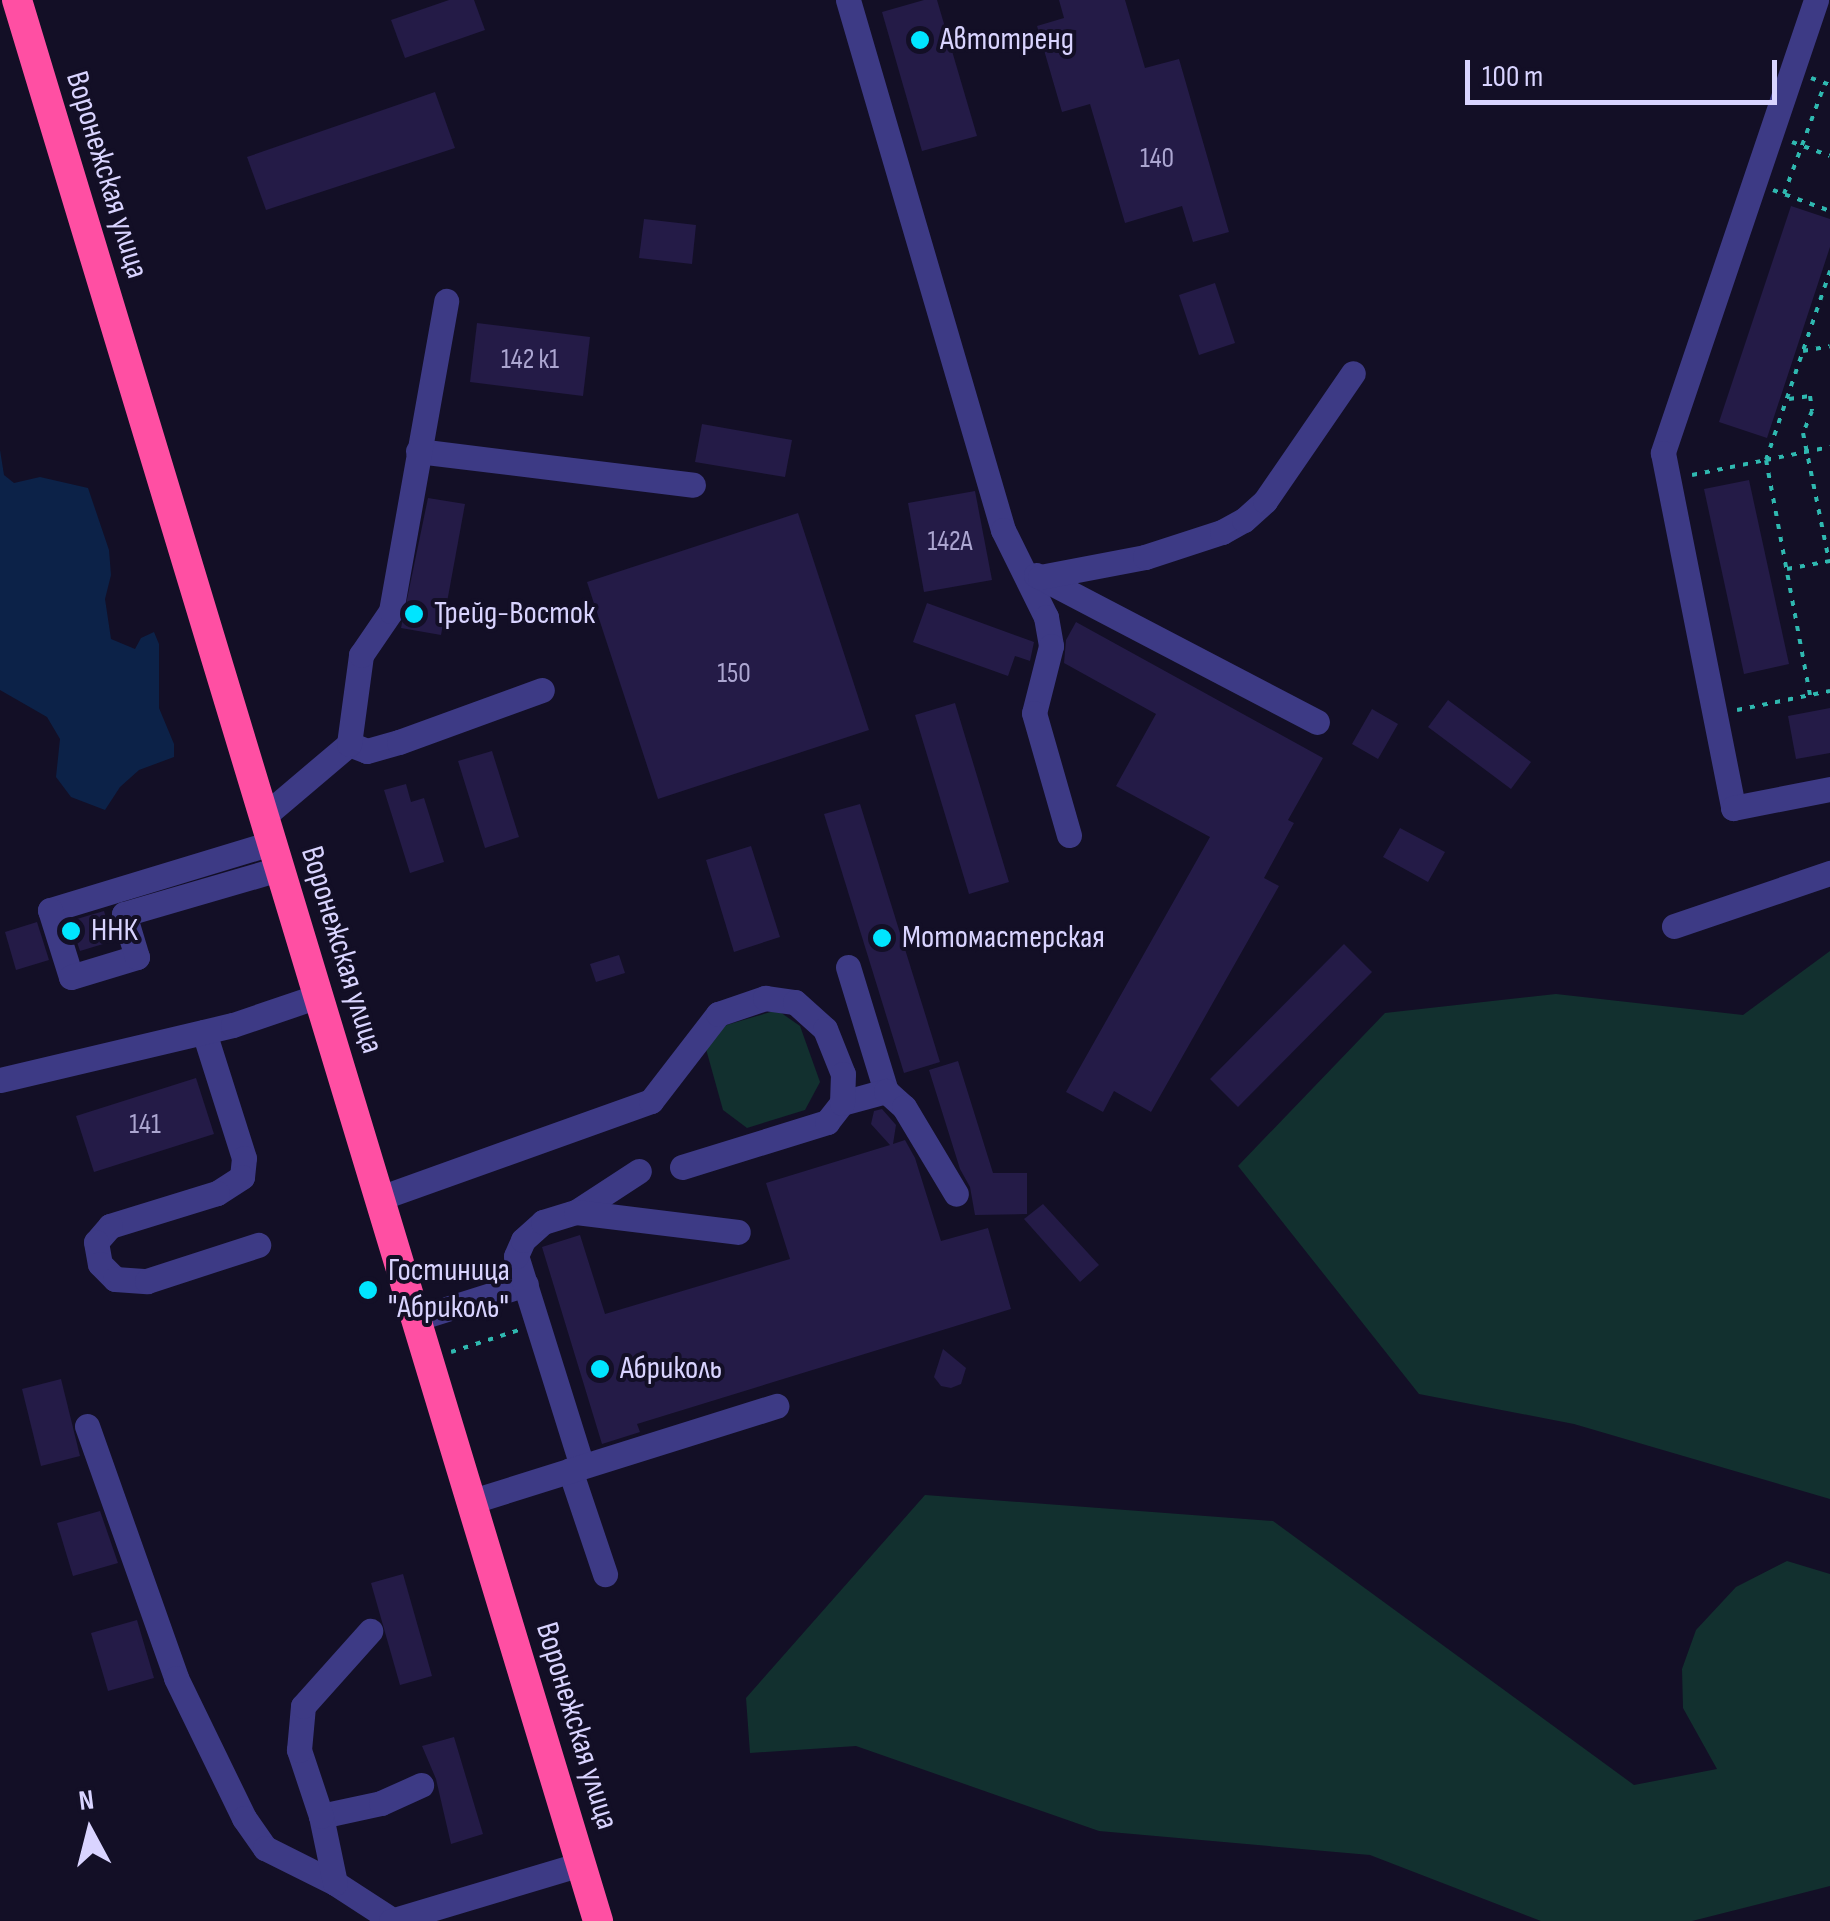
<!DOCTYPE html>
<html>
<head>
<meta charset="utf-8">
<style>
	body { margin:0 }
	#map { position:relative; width:1830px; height:1921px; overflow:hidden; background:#130f26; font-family:"Sofia Sans Condensed",sans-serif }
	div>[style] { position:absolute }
	.green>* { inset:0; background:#12302f }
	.water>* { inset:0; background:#0c2248 }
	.building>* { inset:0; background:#241b47 }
	.path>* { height:4px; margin-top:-2px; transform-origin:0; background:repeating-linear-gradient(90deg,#2fb8b0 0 5px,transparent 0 13px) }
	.minor>* { height:25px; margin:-12.5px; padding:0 12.5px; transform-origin:12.5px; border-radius:12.5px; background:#3d3a85 }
	.highway>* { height:30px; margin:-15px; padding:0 15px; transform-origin:15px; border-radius:15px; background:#ff4fa3 }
	.dots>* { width:28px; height:28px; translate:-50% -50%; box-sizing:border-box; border:5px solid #130f26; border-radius:50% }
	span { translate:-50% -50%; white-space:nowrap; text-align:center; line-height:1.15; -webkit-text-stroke:8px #130f26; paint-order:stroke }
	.number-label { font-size:28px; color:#aca6d1 }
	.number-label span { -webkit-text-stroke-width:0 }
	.poi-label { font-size:32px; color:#d9d4ff }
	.left { translate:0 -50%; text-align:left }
	.street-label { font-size:32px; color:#d9d4ff }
	.north { position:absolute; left:40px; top:1781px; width:100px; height:100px; -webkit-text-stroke:8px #130f26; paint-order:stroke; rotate:353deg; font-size:28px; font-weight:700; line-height:40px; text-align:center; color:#d9d4ff }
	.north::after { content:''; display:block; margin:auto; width:35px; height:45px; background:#d9d4ff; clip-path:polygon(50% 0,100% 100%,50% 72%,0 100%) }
	.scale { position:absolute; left:1465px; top:60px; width:312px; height:45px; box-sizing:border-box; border:5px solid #d9d4ff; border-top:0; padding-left:12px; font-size:30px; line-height:35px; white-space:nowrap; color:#d9d4ff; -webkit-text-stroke:8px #130f26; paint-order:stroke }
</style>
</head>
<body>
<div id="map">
	<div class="green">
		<div style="clip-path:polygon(1830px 951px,1830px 1499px,1574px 1424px,1419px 1394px,1238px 1166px,1385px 1013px,1556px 994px,1743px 1015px)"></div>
		<div style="clip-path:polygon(777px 1010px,800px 1026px,820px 1082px,805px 1110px,747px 1128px,723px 1110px,706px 1049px,720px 1027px)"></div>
		<div style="clip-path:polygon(925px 1495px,1273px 1521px,1634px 1785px,1717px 1769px,1683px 1708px,1682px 1669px,1696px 1630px,1736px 1587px,1787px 1561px,1830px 1574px,1830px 1886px,1692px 1921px,1541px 1921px,1370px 1855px,1099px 1831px,856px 1746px,750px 1753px,746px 1698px)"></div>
	</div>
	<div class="water">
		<div style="clip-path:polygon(0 450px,4px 475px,14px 483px,40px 477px,88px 488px,109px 550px,111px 575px,105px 599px,111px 639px,135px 649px,141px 638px,154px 632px,159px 644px,159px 708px,174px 744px,174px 757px,139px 770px,120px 787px,105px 810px,71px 797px,56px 777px,60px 739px,47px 717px,0 690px)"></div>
	</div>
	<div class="building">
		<div style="clip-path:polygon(449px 0,474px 0,485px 30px,405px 58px,391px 20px)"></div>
		<div style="clip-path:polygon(924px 0,937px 0,977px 136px,922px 151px,882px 12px)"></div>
		<div style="clip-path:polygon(1059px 0,1125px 0,1145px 68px,1179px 59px,1229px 232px,1193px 242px,1182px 206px,1125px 223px,1090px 104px,1062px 112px,1037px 26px,1064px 18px)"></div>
		<div style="clip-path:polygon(435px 92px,455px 148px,266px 210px,247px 157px)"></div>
		<div style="clip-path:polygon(1791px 206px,1830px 219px,1830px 247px,1767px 438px,1719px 422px)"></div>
		<div style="clip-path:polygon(644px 219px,696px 225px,692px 264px,639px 258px)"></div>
		<div style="clip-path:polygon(1215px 283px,1235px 343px,1199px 355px,1179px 295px)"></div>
		<div style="clip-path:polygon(477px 323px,590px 337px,583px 396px,470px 382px)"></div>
		<div style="clip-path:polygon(702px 424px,792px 440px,785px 477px,695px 462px)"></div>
		<div style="clip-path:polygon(1749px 480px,1789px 664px,1744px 674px,1704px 489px)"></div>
		<div style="clip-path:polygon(975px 491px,992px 580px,924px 592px,908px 503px)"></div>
		<div style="clip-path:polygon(428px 498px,465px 504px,441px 635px,401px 628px)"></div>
		<div style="clip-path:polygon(798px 513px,869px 730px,658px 799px,587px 582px)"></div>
		<div style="clip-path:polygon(927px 603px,1034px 642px,1030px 661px,1015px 656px,1008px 676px,913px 642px)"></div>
		<div style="clip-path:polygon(1076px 622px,1323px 758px,1288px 820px,1294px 823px,1264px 878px,1279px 886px,1151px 1112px,1114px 1091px,1103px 1112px,1066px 1092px,1210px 837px,1116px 786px,1156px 714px,1064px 663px,1066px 640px)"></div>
		<div style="clip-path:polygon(1448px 700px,1531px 762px,1511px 789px,1428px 727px)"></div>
		<div style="clip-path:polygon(955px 703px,1009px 882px,969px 894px,915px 715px)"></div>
		<div style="clip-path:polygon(1830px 708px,1830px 753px,1796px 759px,1788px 716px)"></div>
		<div style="clip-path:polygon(1372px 709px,1398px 724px,1378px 759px,1352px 744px)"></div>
		<div style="clip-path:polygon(492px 751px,519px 837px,485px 848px,458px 761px)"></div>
		<div style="clip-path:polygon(406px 784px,411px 802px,424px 798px,444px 862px,410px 873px,384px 790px)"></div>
		<div style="clip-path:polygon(860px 804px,940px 1062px,904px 1073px,824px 814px)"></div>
		<div style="clip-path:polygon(1400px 828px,1445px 852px,1428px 882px,1383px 857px)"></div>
		<div style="clip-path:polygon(751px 846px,780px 937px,734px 952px,706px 860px)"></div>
		<div style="clip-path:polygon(104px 911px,113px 941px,80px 951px,70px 921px)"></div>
		<div style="clip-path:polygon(37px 922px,49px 960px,16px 970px,5px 932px)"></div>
		<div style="clip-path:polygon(1344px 944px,1372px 972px,1238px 1107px,1210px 1079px)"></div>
		<div style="clip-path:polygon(619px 955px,625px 973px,596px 982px,590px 964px)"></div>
		<div style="clip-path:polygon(958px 1061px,993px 1173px,1027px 1173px,1027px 1214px,975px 1215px,970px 1187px,960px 1169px,929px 1070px)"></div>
		<div style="clip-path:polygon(196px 1078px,214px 1134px,94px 1172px,76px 1116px)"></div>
		<div style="clip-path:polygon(882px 1109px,896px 1125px,893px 1144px,905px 1140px,915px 1158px,941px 1241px,988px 1228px,1011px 1309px,637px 1424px,640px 1432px,602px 1444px,542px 1247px,580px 1235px,605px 1314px,790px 1259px,766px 1183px,890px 1145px,871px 1124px,874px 1111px)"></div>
		<div style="clip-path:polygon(1043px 1204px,1099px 1265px,1080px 1282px,1024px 1219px)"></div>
		<div style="clip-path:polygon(943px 1349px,966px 1368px,961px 1384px,951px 1388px,941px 1386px,934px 1377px)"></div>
		<div style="clip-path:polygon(61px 1379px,80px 1456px,41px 1466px,22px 1389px)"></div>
		<div style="clip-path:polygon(100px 1511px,118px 1563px,73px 1576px,57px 1523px)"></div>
		<div style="clip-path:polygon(403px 1574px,432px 1676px,400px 1685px,371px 1583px)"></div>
		<div style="clip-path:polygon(137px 1620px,154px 1678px,108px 1691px,91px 1633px)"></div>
		<div style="clip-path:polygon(454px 1737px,483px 1834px,451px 1844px,436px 1779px,422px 1746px)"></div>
	</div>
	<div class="path">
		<div style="left:1811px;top:78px;width:20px;rotate:20deg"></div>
		<div style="left:1792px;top:142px;width:40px;rotate:20.2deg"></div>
		<div style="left:1773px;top:190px;width:61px;rotate:20.2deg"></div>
		<div style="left:1784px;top:194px;width:118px;rotate:-69.7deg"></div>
		<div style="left:1803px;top:351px;width:27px;rotate:-10deg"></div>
		<div style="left:1789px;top:399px;width:21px;rotate:-8deg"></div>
		<div style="left:1810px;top:396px;width:15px;rotate:82deg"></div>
		<div style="left:1812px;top:411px;width:24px;rotate:112deg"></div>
		<div style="left:1803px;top:433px;width:131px;rotate:78.5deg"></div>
		<div style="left:1692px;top:475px;width:76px;rotate:-11.5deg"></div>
		<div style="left:1766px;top:460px;width:200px;rotate:-71.3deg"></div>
		<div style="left:1787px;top:569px;width:44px;rotate:-10.5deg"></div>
		<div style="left:1810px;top:695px;width:239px;rotate:-100.6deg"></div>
		<div style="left:1766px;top:460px;width:65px;rotate:-11.5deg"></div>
		<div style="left:1737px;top:710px;width:95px;rotate:-11.5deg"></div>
		<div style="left:451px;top:1352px;width:71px;rotate:-17.9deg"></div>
	</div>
	<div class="minor">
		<div style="left:848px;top:0;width:552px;rotate:73.7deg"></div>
		<div style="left:1003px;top:530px;width:97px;rotate:63.7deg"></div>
		<div style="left:1046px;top:617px;width:29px;rotate:80deg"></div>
		<div style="left:1051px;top:646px;width:69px;rotate:104.2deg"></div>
		<div style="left:1034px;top:713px;width:127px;rotate:74deg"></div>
		<div style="left:1816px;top:0;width:478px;rotate:108.7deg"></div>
		<div style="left:1663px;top:453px;width:362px;rotate:78.8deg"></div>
		<div style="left:1733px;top:808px;width:99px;rotate:-11.1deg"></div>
		<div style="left:418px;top:451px;width:277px;rotate:7deg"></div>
		<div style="left:1036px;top:575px;width:317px;rotate:27.6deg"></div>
		<div style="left:1040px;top:577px;width:107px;rotate:-10.8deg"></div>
		<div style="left:1145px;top:557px;width:81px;rotate:-18deg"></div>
		<div style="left:1222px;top:532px;width:25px;rotate:-29deg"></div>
		<div style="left:1244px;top:520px;width:28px;rotate:-42deg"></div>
		<div style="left:1265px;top:501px;width:155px;rotate:-55.5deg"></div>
		<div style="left:349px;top:744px;width:19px;rotate:21deg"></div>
		<div style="left:367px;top:751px;width:33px;rotate:-16deg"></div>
		<div style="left:399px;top:742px;width:152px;rotate:-20deg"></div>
		<div style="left:263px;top:817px;width:113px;rotate:-40.3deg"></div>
		<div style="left:349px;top:744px;width:90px;rotate:-82.3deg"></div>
		<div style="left:361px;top:655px;width:53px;rotate:-55.7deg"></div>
		<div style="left:391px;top:611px;width:315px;rotate:-79.9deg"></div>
		<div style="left:271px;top:843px;width:231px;rotate:163.1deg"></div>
		<div style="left:50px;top:910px;width:70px;rotate:72.6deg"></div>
		<div style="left:71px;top:977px;width:69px;rotate:-16.9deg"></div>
		<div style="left:137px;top:957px;width:45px;rotate:-106.8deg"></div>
		<div style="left:124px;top:914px;width:161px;rotate:-16.2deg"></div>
		<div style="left:1674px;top:926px;width:165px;rotate:-18.8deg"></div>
		<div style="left:848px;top:967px;width:130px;rotate:73deg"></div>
		<div style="left:204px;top:1032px;width:132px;rotate:72.4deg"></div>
		<div style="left:244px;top:1158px;width:19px;rotate:96deg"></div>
		<div style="left:242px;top:1177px;width:30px;rotate:147deg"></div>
		<div style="left:217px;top:1193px;width:112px;rotate:162.9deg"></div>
		<div style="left:110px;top:1226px;width:21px;rotate:131deg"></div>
		<div style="left:96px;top:1242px;width:22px;rotate:80deg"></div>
		<div style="left:100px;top:1264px;width:21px;rotate:45deg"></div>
		<div style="left:115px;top:1279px;width:32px;rotate:4deg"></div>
		<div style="left:147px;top:1281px;width:117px;rotate:-18deg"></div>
		<div style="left:0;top:1080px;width:239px;rotate:-13.3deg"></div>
		<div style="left:233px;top:1025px;width:90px;rotate:-18.8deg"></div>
		<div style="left:682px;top:1167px;width:152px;rotate:-17.2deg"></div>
		<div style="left:827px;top:1122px;width:24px;rotate:-52deg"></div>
		<div style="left:842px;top:1103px;width:46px;rotate:-15.3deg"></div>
		<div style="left:886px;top:1091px;width:24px;rotate:42deg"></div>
		<div style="left:904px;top:1107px;width:101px;rotate:59.1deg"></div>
		<div style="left:380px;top:1198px;width:288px;rotate:-19.7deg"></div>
		<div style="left:651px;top:1101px;width:110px;rotate:-52.4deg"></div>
		<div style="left:718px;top:1014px;width:50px;rotate:-18.8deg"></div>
		<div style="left:765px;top:998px;width:30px;rotate:8deg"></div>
		<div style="left:795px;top:1002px;width:40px;rotate:42deg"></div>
		<div style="left:825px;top:1029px;width:48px;rotate:68.2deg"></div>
		<div style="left:843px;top:1074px;width:29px;rotate:92deg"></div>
		<div style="left:576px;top:1212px;width:75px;rotate:-33.1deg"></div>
		<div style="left:418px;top:1318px;width:113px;rotate:-17.5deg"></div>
		<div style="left:87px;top:1426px;width:267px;rotate:70.5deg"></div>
		<div style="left:176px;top:1678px;width:156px;rotate:64.1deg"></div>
		<div style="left:244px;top:1818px;width:37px;rotate:55deg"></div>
		<div style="left:265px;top:1848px;width:78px;rotate:26.6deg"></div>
		<div style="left:335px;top:1883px;width:68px;rotate:33deg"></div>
		<div style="left:582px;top:1466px;width:220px;rotate:-107.4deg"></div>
		<div style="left:516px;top:1256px;width:17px;rotate:-66deg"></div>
		<div style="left:523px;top:1240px;width:27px;rotate:-42deg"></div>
		<div style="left:543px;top:1222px;width:34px;rotate:-17deg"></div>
		<div style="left:576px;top:1212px;width:163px;rotate:7deg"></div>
		<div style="left:570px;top:1470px;width:110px;rotate:71.4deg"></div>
		<div style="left:473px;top:1501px;width:318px;rotate:-17.4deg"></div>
		<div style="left:321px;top:1816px;width:61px;rotate:-12.2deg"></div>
		<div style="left:381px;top:1803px;width:44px;rotate:-24.2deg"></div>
		<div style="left:335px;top:1883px;width:68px;rotate:-101.8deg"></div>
		<div style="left:321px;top:1816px;width:70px;rotate:-108.4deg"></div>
		<div style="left:299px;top:1750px;width:44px;rotate:-84.8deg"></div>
		<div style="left:303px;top:1706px;width:101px;rotate:-48.2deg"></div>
		<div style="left:391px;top:1921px;width:198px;rotate:-16.7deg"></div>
	</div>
	<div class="highway">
		<div style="left:17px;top:0;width:2007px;rotate:73.17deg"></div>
	</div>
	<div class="dots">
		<div style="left:920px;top:40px;background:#00e5ff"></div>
		<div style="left:414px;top:614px;background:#00e5ff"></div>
		<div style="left:71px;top:931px;background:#00e5ff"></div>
		<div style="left:882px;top:938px;background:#00e5ff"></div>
		<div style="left:368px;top:1290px;background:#00e5ff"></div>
		<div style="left:600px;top:1369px;background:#00e5ff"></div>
	</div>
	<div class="number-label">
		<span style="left:1157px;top:159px">140</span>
		<span style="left:530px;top:360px">142 к1</span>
		<span style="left:950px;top:542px">142А</span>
		<span style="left:734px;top:674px">150</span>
		<span style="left:145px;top:1125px">141</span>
	</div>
	<div class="poi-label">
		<span class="left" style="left:940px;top:40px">Автотренд</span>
		<span class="left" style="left:434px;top:614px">Трейд-Восток</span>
		<span class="left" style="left:91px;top:931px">ННК</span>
		<span class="left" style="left:902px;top:938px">Мотомастерская</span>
		<span class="left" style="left:388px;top:1290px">Гостиница<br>"Абриколь"</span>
		<span class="left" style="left:620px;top:1369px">Абриколь</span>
	</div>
	<div class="street-label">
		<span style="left:106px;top:175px;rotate:73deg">Воронежская улица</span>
		<span style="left:341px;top:950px;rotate:73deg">Воронежская улица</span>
		<span style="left:576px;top:1726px;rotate:73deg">Воронежская улица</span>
	</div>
	<div class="north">N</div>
	<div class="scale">100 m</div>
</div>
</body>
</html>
